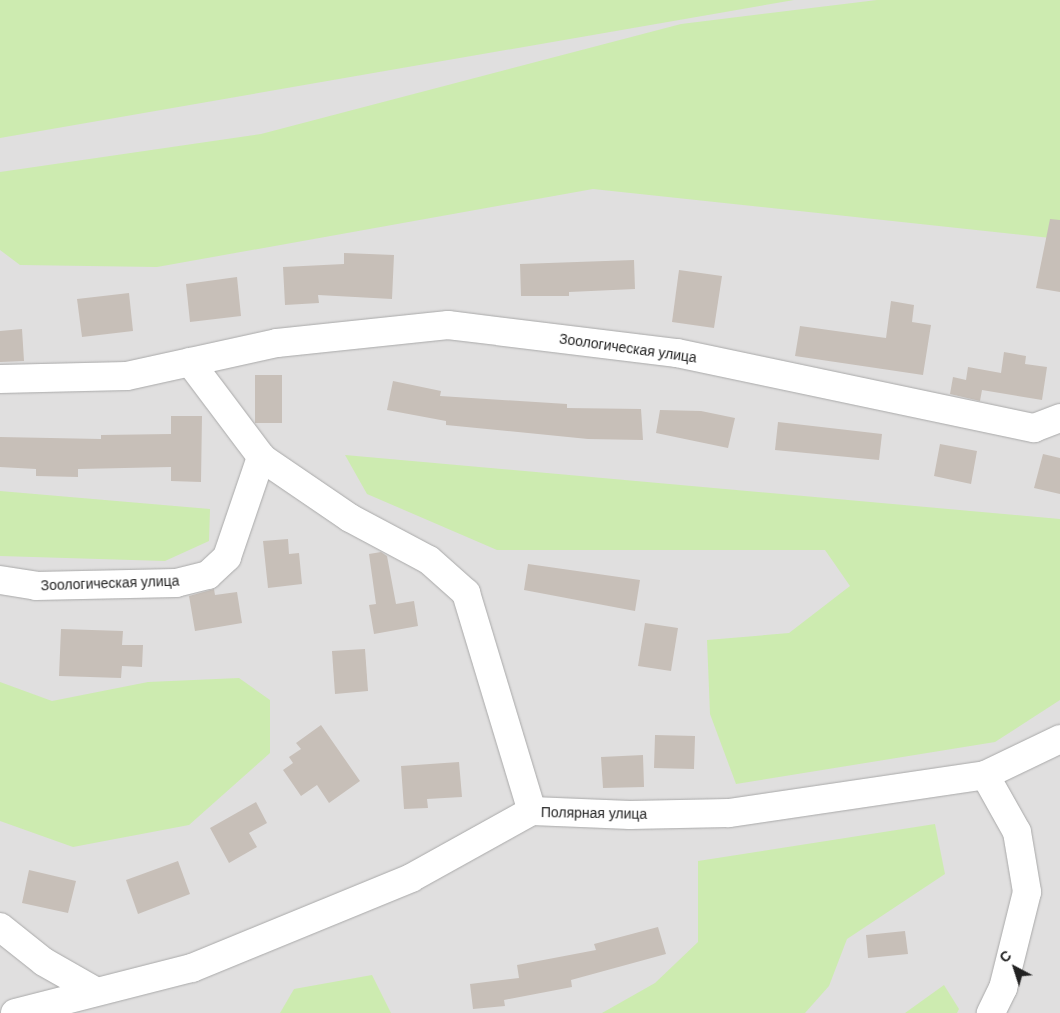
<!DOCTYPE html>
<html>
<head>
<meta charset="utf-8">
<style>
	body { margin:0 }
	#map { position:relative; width:1060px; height:1013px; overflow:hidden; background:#f2efe9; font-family:"DM Sans",sans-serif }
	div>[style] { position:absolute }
	.residential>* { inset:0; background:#e0dfdf }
	.grass>* { inset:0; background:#cdebb0 }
	.building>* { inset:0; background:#c7bfb8 }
	.roads { filter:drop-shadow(0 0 1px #a9a9a9) drop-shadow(0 0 1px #a9a9a9) }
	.minor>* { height:28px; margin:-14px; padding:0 14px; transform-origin:14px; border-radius:14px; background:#fff }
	span { translate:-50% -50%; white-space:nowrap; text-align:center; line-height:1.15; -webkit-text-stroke:4px #fff; paint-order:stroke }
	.street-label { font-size:14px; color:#222 }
	.north { position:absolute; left:990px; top:943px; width:50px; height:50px; -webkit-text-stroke:4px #fff; paint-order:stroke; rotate:320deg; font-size:14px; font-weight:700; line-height:20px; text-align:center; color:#222 }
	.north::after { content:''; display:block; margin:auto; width:18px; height:22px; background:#222; clip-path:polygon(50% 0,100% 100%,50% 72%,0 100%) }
</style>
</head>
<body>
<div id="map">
	<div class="residential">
		<div style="clip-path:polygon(0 0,1060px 0,1060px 1013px,0 1013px)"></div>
	</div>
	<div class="grass">
		<div style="clip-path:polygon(0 0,794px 0,0 138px)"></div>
		<div style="clip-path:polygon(877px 0,1060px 0,1060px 239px,593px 189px,157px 267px,20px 265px,0 250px,0 172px,261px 134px,681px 24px)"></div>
		<div style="clip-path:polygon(345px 455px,1060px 519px,1060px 700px,995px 742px,736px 784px,710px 714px,707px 640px,789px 633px,850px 586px,825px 550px,497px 550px,367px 494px)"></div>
		<div style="clip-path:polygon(0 491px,210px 509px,209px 541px,165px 561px,0 556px)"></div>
		<div style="clip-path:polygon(239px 678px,270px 700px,270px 753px,189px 825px,73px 847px,0 821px,0 682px,52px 701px,148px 682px)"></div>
		<div style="clip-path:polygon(935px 824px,945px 874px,847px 939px,829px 986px,805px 1013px,602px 1013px,655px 983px,698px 942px,698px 861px)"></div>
		<div style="clip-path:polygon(372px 975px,391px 1013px,280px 1013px,294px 989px)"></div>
		<div style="clip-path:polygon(944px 985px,959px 1009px,957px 1013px,905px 1013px)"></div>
	</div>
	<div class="building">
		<div style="clip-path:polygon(1050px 219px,1060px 220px,1060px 292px,1036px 288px)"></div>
		<div style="clip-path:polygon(344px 253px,394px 255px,392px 299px,318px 295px,319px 303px,285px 305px,283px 267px,344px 264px)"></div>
		<div style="clip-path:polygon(634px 260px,635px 289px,569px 292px,569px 296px,521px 296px,520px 264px)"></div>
		<div style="clip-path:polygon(679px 270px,722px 276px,714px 328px,672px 322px)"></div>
		<div style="clip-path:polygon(237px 277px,241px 316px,190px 322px,186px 284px)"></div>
		<div style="clip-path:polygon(129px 293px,133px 331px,82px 337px,77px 299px)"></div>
		<div style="clip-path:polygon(891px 301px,914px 305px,912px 322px,931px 325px,923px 375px,795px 356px,800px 326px,886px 338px)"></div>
		<div style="clip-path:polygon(22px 329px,24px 361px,0 362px,0 331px)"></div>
		<div style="clip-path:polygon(1004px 352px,1026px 356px,1025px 364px,1047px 367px,1042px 400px,982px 390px,980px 401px,950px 394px,953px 377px,966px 380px,968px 367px,1001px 373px)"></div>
		<div style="clip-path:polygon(255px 375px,282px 375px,282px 423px,255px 423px)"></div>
		<div style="clip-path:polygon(393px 381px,441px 391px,440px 396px,567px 404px,567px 408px,641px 409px,643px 440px,588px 439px,446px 425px,446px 421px,387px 410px)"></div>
		<div style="clip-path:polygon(660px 410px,701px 411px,735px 418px,728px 448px,656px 433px)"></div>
		<div style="clip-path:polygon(171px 416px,202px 416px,201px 482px,171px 481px,171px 467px,78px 469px,78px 477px,36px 476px,36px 469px,0 467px,0 437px,101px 439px,101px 435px,171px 434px)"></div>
		<div style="clip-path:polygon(778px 422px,882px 434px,879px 460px,775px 450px)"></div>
		<div style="clip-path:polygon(940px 444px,977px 451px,971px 484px,934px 476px)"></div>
		<div style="clip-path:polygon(1043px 454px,1060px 458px,1060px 494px,1034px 488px)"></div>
		<div style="clip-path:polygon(288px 539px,289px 554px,299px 553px,302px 584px,268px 588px,263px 541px)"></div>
		<div style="clip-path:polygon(381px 552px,387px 556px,396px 604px,414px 601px,418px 626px,374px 634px,369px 605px,376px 604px,369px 554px)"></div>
		<div style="clip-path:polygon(528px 564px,640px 580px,635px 611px,524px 590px)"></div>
		<div style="clip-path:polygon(214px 589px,215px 595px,237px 592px,242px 623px,195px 631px,189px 596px)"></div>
		<div style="clip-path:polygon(645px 623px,678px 628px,671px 671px,638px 666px)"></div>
		<div style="clip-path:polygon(61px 629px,123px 631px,122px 645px,143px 645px,142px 667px,122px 666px,121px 678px,59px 676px)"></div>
		<div style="clip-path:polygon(365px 649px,368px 691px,335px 694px,332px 651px)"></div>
		<div style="clip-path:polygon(321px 725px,360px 781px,329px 803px,317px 785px,301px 796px,283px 770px,293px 763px,289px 757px,301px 749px,296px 743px)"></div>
		<div style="clip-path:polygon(655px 735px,695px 736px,694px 769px,654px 768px)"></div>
		<div style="clip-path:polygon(643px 755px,644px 787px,603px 788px,601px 757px)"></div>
		<div style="clip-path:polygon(459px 762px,462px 797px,427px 799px,428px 808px,404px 809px,401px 766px)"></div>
		<div style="clip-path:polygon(256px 802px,267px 823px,249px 833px,257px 847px,229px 863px,210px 828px)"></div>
		<div style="clip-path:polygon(178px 861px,190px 894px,138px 914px,126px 880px)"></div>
		<div style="clip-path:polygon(29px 870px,76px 881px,68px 913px,22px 903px)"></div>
		<div style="clip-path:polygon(658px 927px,666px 954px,571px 980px,572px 987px,504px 1000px,505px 1006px,473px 1009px,470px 984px,519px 978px,517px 965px,596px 950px,594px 944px)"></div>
		<div style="clip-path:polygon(905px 931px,908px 954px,868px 958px,866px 935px)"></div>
	</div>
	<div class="roads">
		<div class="minor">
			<div style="left:190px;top:362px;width:120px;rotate:53.1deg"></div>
			<div style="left:262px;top:458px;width:107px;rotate:34.3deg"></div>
			<div style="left:350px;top:518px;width:89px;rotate:28deg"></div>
			<div style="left:429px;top:560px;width:50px;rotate:41.7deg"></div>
			<div style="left:466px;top:593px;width:228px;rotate:73.2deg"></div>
			<div style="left:0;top:379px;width:127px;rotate:-1.4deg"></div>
			<div style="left:127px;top:376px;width:154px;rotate:-12.4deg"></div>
			<div style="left:277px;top:343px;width:172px;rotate:-6deg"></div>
			<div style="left:448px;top:325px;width:231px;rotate:7deg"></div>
			<div style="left:677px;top:353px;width:365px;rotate:11.9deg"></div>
			<div style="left:1034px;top:428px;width:28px;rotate:-21deg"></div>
			<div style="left:0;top:580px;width:36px;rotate:9deg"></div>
			<div style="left:36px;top:586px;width:140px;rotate:-1.2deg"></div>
			<div style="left:176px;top:583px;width:33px;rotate:-14deg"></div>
			<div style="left:208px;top:575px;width:26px;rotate:-43deg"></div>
			<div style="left:227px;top:557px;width:106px;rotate:-71.2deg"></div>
			<div style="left:985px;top:775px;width:65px;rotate:60.7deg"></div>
			<div style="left:1017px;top:832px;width:61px;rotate:80.5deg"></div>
			<div style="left:1027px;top:892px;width:99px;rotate:104deg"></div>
			<div style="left:1003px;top:988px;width:28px;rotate:116deg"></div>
			<div style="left:0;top:927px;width:56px;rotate:38.5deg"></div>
			<div style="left:44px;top:962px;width:59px;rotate:29.6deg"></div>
			<div style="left:15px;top:1013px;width:183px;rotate:-14.3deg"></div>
			<div style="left:192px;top:968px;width:237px;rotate:-22.3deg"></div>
			<div style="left:411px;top:878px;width:138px;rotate:-29deg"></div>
			<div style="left:532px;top:811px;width:98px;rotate:2.3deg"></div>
			<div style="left:630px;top:815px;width:99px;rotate:-1.2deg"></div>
			<div style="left:729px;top:813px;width:259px;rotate:-8.4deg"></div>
			<div style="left:985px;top:775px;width:83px;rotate:-25.6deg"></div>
		</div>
	</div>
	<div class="street-label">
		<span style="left:628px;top:348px;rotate:8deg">Зоологическая улица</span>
		<span style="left:110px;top:583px;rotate:-2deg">Зоологическая улица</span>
		<span style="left:594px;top:813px;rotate:1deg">Полярная улица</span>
	</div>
	<div class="north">С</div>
</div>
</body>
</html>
